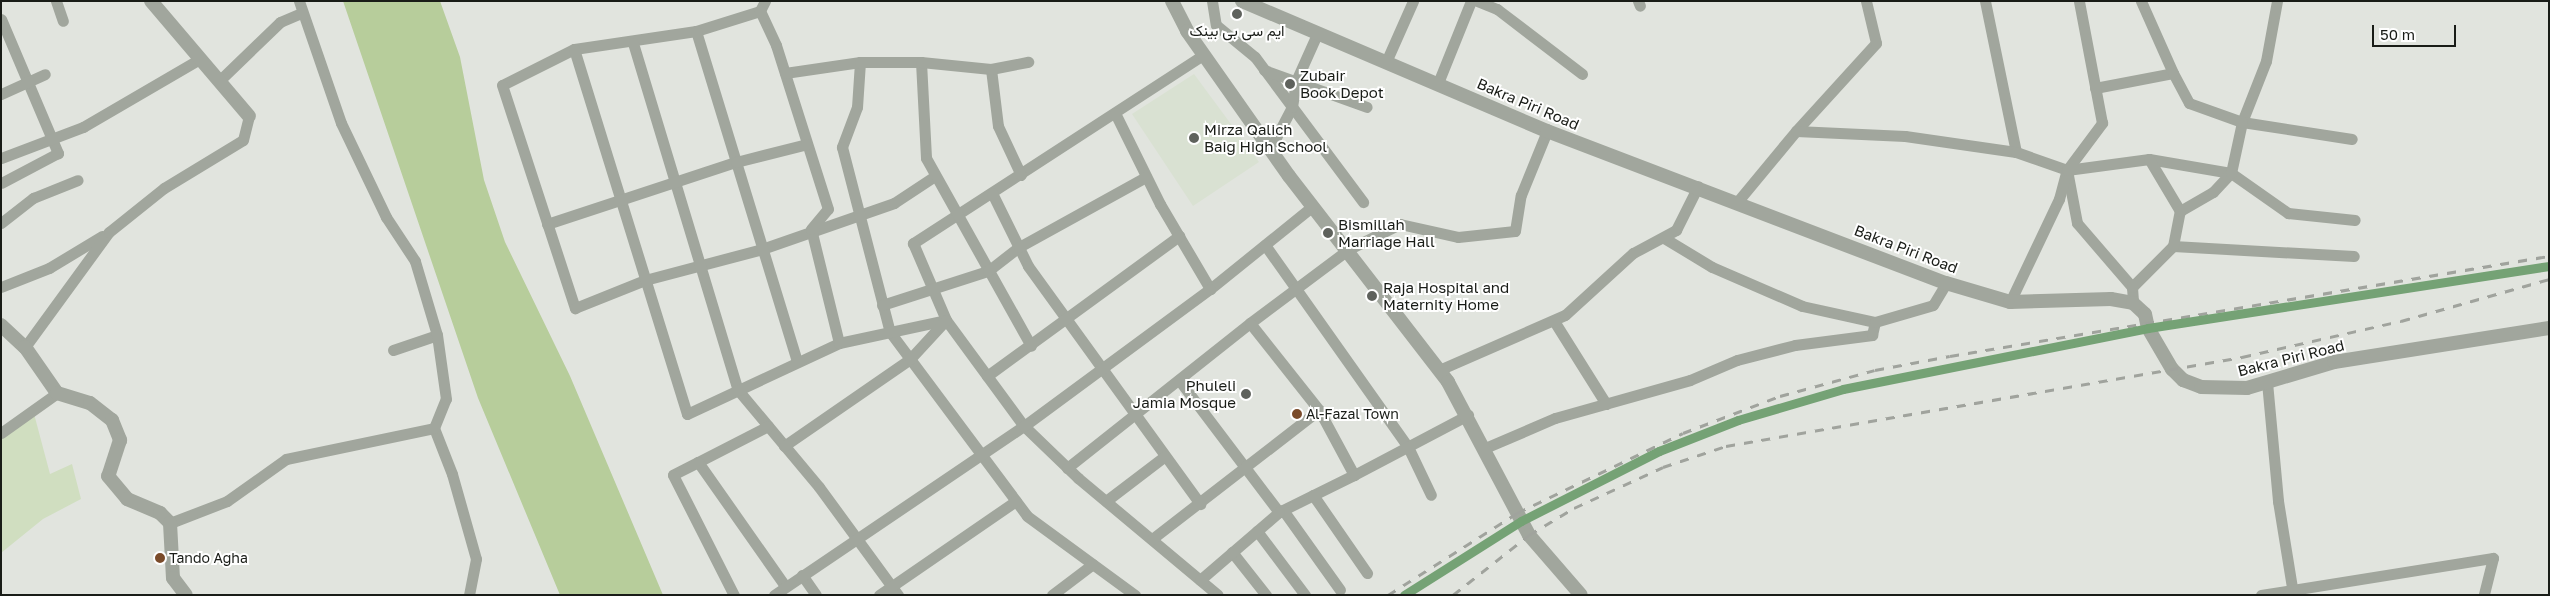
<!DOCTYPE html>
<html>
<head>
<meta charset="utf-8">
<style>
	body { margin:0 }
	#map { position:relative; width:2550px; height:596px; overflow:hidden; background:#e1e4de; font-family:"Golos Text",Vazirmatn,sans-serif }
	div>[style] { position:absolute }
	.built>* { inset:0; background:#d9e1d2 }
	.green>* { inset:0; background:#d0dec0 }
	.water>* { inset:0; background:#b7cd9b }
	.minor>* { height:11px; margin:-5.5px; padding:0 5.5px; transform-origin:5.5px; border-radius:5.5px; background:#a1a69d }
	.tertiary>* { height:14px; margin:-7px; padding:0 7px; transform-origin:7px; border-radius:7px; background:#a1a69d }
	.rail>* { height:3px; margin-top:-1.5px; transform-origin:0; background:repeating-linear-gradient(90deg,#a0a39d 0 9px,transparent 0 18px) }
	.rail-1>* { height:9px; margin:-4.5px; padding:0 4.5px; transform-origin:4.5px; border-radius:4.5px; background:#75a275 }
	.dots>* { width:14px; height:14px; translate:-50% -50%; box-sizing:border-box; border:2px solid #fff; border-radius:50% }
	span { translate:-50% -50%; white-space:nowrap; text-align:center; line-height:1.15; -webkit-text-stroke:4px #fff; paint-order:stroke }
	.bus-label { font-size:14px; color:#191c17 }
	.left { translate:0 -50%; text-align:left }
	.poi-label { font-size:15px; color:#191c17 }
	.right { translate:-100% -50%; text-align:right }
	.street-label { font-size:15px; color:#191c17 }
	.frame { position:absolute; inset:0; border:2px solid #191c17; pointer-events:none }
	.scale { position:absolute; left:2372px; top:25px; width:84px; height:22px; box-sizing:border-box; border:2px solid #191c17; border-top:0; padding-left:6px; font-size:15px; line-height:18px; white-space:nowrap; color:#191c17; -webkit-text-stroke:4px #fff; paint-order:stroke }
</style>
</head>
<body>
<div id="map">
	<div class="built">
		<div style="clip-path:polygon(1194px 74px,1259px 162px,1193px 206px,1132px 114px)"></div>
	</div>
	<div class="green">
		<div style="clip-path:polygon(33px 410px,50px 474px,72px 464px,81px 499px,43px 519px,1px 553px,1px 433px)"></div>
	</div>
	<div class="water">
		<div style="clip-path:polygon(343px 1px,440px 1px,460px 57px,484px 180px,505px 242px,570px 376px,663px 595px,560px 595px,478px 398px)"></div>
	</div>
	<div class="minor">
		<div style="left:56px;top:1px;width:21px;rotate:71deg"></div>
		<div style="left:765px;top:1px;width:11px;rotate:117deg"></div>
		<div style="left:760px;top:11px;width:67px;rotate:162.6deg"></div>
		<div style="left:696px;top:31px;width:123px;rotate:171.6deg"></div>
		<div style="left:574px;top:49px;width:80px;rotate:153.4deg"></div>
		<div style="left:502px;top:85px;width:235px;rotate:71.9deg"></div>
		<div style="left:575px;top:308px;width:75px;rotate:-21.8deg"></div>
		<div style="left:645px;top:280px;width:121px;rotate:-14.8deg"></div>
		<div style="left:762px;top:249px;width:140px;rotate:-19.2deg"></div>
		<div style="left:894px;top:203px;width:49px;rotate:-33.4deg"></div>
		<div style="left:1212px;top:1px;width:24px;rotate:81deg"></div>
		<div style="left:1216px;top:25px;width:50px;rotate:39.4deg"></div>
		<div style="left:1255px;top:57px;width:181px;rotate:53.3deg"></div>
		<div style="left:1477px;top:1px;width:22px;rotate:22deg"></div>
		<div style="left:1497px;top:9px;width:107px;rotate:37.4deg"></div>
		<div style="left:1638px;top:1px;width:5px;rotate:68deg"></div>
		<div style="left:1985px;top:1px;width:154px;rotate:78.4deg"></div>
		<div style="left:2277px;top:1px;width:61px;rotate:100.4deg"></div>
		<div style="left:2266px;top:61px;width:66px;rotate:111.5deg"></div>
		<div style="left:2242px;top:122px;width:111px;rotate:8.8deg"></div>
		<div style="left:1px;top:19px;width:146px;rotate:67deg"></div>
		<div style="left:58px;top:153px;width:64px;rotate:152.2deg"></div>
		<div style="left:696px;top:31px;width:346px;rotate:73deg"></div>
		<div style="left:633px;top:43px;width:363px;rotate:73.2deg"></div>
		<div style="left:738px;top:390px;width:126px;rotate:50.1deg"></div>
		<div style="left:819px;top:487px;width:134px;rotate:53.8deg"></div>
		<div style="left:574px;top:49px;width:382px;rotate:72.8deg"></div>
		<div style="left:687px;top:414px;width:168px;rotate:-25deg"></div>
		<div style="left:839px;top:343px;width:117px;rotate:-103.8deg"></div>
		<div style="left:811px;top:229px;width:26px;rotate:-50deg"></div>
		<div style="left:828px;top:209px;width:172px;rotate:-107.6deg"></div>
		<div style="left:776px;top:45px;width:38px;rotate:-115deg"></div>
		<div style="left:1203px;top:55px;width:346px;rotate:147deg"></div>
		<div style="left:913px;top:243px;width:84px;rotate:66.8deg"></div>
		<div style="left:946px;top:320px;width:132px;rotate:53.7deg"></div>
		<div style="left:1024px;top:426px;width:75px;rotate:43.9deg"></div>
		<div style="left:1078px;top:478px;width:182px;rotate:39.9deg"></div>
		<div style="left:860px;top:62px;width:45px;rotate:93.8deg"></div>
		<div style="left:857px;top:107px;width:43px;rotate:110.6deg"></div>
		<div style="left:842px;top:147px;width:191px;rotate:75.5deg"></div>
		<div style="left:890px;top:332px;width:229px;rotate:53.3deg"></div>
		<div style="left:1027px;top:516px;width:134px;rotate:36.2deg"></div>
		<div style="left:921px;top:62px;width:96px;rotate:87deg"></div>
		<div style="left:926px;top:158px;width:215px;rotate:60.8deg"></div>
		<div style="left:1386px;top:62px;width:67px;rotate:-66.1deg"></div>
		<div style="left:991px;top:69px;width:57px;rotate:83deg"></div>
		<div style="left:998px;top:126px;width:54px;rotate:64.9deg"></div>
		<div style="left:1264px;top:70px;width:109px;rotate:19.8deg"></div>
		<div style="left:785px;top:73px;width:76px;rotate:-8.3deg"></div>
		<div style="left:860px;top:62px;width:61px"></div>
		<div style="left:921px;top:62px;width:70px;rotate:5.7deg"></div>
		<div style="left:991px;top:69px;width:38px;rotate:-11deg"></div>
		<div style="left:219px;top:81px;width:85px;rotate:-44deg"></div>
		<div style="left:280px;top:22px;width:23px;rotate:-23deg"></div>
		<div style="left:1438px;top:83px;width:88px;rotate:-68.1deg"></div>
		<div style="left:2095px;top:88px;width:79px;rotate:-10.9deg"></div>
		<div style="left:2173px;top:73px;width:79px;rotate:-114deg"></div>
		<div style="left:1px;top:94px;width:48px;rotate:-24.4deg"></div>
		<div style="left:1115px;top:113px;width:102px;rotate:63.7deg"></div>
		<div style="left:1160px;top:204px;width:99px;rotate:59.5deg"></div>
		<div style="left:1210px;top:289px;width:132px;rotate:-38.9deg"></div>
		<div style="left:1796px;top:131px;width:119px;rotate:-47.7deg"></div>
		<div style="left:1876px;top:43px;width:43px;rotate:-103.4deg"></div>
		<div style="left:1270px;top:149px;width:47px;rotate:-62.4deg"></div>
		<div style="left:1292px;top:107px;width:26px;rotate:-81deg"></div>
		<div style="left:1296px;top:81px;width:51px;rotate:-65.9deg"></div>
		<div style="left:1px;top:158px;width:88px;rotate:-20.7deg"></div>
		<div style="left:83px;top:127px;width:135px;rotate:-30.2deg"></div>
		<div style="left:2149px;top:159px;width:83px;rotate:9.7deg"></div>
		<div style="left:2231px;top:173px;width:70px;rotate:35.1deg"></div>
		<div style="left:2288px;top:213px;width:67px;rotate:6deg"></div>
		<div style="left:2067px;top:170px;width:83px;rotate:-7.6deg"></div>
		<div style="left:2149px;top:159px;width:61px;rotate:59.2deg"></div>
		<div style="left:992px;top:193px;width:81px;rotate:63.7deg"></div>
		<div style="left:1028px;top:266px;width:294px;rotate:54.1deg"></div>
		<div style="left:1738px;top:201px;width:91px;rotate:-50.4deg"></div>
		<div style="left:1796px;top:131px;width:109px;rotate:2.6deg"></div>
		<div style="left:1905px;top:136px;width:112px;rotate:8.2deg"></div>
		<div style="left:2016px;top:152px;width:54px;rotate:19.4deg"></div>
		<div style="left:2067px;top:170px;width:54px;rotate:79.3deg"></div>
		<div style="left:2077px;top:223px;width:84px;rotate:49.3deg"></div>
		<div style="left:2132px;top:287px;width:16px;rotate:86deg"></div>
		<div style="left:1px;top:223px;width:41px;rotate:-38deg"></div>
		<div style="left:33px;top:198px;width:48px;rotate:-21.8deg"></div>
		<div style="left:547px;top:224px;width:199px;rotate:-18.2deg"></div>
		<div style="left:736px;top:162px;width:73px;rotate:-14.2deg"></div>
		<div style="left:1664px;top:238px;width:56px;rotate:31.1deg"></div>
		<div style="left:1712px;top:267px;width:98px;rotate:23.4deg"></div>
		<div style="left:1802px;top:306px;width:75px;rotate:12.4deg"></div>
		<div style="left:1265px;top:245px;width:247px;rotate:54.7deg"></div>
		<div style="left:1408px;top:447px;width:53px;rotate:64.4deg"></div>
		<div style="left:2173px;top:246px;width:181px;rotate:3.2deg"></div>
		<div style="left:1px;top:287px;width:52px;rotate:-21.6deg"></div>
		<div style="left:49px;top:268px;width:62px;rotate:-31.1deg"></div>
		<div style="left:2132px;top:287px;width:58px;rotate:-45deg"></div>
		<div style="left:2173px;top:246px;width:36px;rotate:-79deg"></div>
		<div style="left:2180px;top:211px;width:38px;rotate:-30deg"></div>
		<div style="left:2213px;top:192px;width:26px;rotate:-47deg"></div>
		<div style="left:2231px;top:173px;width:52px;rotate:-77.8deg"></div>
		<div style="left:2242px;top:122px;width:56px;rotate:-160.3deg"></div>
		<div style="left:2189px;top:103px;width:34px;rotate:-118deg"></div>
		<div style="left:2010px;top:302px;width:114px;rotate:-64.6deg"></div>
		<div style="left:2059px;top:199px;width:30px;rotate:-75deg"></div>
		<div style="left:2067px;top:170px;width:59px;rotate:-53.3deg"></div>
		<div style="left:2102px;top:123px;width:124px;rotate:-100.7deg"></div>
		<div style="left:882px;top:305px;width:111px;rotate:-17.8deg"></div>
		<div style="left:988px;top:271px;width:39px;rotate:-38deg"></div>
		<div style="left:1019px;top:247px;width:145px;rotate:-28.9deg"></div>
		<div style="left:1554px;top:321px;width:98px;rotate:57.9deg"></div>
		<div style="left:1250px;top:323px;width:124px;rotate:-36.8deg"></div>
		<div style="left:1349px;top:249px;width:57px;rotate:-26.1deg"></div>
		<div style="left:1400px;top:224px;width:59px;rotate:12.6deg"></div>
		<div style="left:1458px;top:237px;width:57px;rotate:-6deg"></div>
		<div style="left:1515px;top:231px;width:36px;rotate:-81deg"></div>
		<div style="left:1521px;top:195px;width:69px;rotate:-67.9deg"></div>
		<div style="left:839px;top:343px;width:109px;rotate:-12.1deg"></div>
		<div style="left:25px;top:347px;width:142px;rotate:-53.9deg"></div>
		<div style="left:109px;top:232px;width:70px;rotate:-38.7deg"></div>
		<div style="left:164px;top:188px;width:92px;rotate:-31.3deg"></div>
		<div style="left:243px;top:140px;width:25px;rotate:-76deg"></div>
		<div style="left:393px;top:350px;width:46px;rotate:-18.8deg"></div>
		<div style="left:1439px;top:370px;width:137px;rotate:-23.6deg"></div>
		<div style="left:1565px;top:315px;width:92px;rotate:-42.4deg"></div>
		<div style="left:1633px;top:253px;width:49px;rotate:-28.1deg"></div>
		<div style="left:1676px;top:230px;width:49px;rotate:-63.4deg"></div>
		<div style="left:987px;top:376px;width:238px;rotate:-36.1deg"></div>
		<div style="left:1179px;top:380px;width:166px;rotate:52.9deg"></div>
		<div style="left:1279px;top:512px;width:84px;rotate:-26.3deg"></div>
		<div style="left:2267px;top:382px;width:120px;rotate:84.7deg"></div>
		<div style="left:2278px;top:501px;width:94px;rotate:80.8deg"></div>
		<div style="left:768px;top:426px;width:79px;rotate:152.8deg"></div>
		<div style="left:698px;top:462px;width:151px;rotate:54.9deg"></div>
		<div style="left:434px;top:428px;width:49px;rotate:68.6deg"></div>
		<div style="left:452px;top:474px;width:88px;rotate:74.2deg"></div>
		<div style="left:476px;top:559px;width:37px;rotate:101deg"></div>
		<div style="left:1px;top:433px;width:69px;rotate:-35.5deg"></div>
		<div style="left:784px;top:446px;width:153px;rotate:-34.6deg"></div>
		<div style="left:910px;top:359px;width:53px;rotate:-47.3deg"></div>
		<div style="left:1485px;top:448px;width:76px;rotate:-23.2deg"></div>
		<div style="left:1555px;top:418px;width:140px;rotate:-15.7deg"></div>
		<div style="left:1690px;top:380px;width:51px;rotate:-23.1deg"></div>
		<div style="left:1737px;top:360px;width:60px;rotate:-14.5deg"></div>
		<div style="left:1795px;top:345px;width:78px;rotate:-7.4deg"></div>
		<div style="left:1872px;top:335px;width:13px;rotate:-77deg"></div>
		<div style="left:1875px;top:322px;width:60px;rotate:-16.3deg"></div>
		<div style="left:1933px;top:305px;width:26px;rotate:-59deg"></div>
		<div style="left:698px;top:462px;width:28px;rotate:153deg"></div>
		<div style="left:673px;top:475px;width:135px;rotate:63.1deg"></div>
		<div style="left:1067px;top:468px;width:233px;rotate:-38.4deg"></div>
		<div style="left:1250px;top:323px;width:111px;rotate:51.6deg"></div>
		<div style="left:1313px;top:495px;width:95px;rotate:55.3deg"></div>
		<div style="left:1106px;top:501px;width:74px;rotate:-37.3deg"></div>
		<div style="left:1283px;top:510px;width:98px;rotate:54.5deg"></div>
		<div style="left:170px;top:523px;width:61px;rotate:-21.1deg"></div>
		<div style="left:227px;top:501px;width:72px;rotate:-35.4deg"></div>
		<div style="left:286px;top:459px;width:151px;rotate:-11.8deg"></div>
		<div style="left:434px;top:428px;width:31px;rotate:-68deg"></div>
		<div style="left:446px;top:399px;width:65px;rotate:-98deg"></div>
		<div style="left:437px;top:335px;width:77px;rotate:-106.6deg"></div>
		<div style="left:415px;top:261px;width:53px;rotate:-123.4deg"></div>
		<div style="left:386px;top:217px;width:104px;rotate:-115.6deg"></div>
		<div style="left:341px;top:123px;width:129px;rotate:-109deg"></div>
		<div style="left:1257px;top:531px;width:80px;rotate:53.1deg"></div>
		<div style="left:1152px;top:539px;width:211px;rotate:-37.7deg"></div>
		<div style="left:1319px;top:410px;width:74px;rotate:61.7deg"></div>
		<div style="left:1354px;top:475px;width:129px;rotate:-27.8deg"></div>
		<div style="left:1232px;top:552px;width:55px;rotate:51.7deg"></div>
		<div style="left:802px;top:575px;width:24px;rotate:55deg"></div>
		<div style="left:1200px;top:580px;width:104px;rotate:-40.7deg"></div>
		<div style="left:774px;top:595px;width:302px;rotate:-34.1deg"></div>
		<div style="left:1024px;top:426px;width:231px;rotate:-36.4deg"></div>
		<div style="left:879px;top:595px;width:166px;rotate:-34.5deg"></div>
		<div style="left:1052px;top:595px;width:51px;rotate:-37.1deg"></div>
		<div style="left:2261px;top:595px;width:235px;rotate:-9.1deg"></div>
		<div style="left:2493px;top:558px;width:38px;rotate:104deg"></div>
	</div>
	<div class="tertiary">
		<div style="left:151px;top:1px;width:151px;rotate:49.6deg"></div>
		<div style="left:1172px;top:1px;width:34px;rotate:63deg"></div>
		<div style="left:1187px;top:31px;width:177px;rotate:54.9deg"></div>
		<div style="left:1289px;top:176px;width:260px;rotate:52.3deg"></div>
		<div style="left:1448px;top:382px;width:173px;rotate:62.1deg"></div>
		<div style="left:1529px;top:535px;width:79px;rotate:49.1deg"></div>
		<div style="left:1242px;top:1px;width:332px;rotate:23.1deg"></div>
		<div style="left:1547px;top:131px;width:427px;rotate:20.9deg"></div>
		<div style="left:1946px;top:283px;width:67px;rotate:16.5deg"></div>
		<div style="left:2010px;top:302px;width:101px;rotate:-1.7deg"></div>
		<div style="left:2111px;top:299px;width:22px;rotate:10deg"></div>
		<div style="left:2133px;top:303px;width:16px;rotate:43deg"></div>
		<div style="left:2145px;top:314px;width:14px;rotate:78deg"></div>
		<div style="left:2148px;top:328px;width:48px;rotate:59.7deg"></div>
		<div style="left:2172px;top:369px;width:16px;rotate:45deg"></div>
		<div style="left:2183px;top:380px;width:19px;rotate:21deg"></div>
		<div style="left:2201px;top:387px;width:46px;rotate:1.2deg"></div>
		<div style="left:2247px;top:388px;width:91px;rotate:-16.6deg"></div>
		<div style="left:2334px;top:362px;width:218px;rotate:-9deg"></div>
		<div style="left:1px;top:325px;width:33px;rotate:43deg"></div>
		<div style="left:25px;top:347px;width:56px;rotate:55.2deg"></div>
		<div style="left:57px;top:393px;width:34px;rotate:17deg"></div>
		<div style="left:90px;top:403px;width:28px;rotate:38deg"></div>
		<div style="left:112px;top:420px;width:22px;rotate:68deg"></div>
		<div style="left:120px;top:440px;width:38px;rotate:108deg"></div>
		<div style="left:108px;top:476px;width:30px;rotate:50deg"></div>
		<div style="left:127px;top:499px;width:36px;rotate:23deg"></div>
		<div style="left:160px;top:513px;width:14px;rotate:45deg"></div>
		<div style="left:170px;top:523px;width:55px;rotate:86.9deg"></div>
		<div style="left:173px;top:578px;width:21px;rotate:53deg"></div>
	</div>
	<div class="rail">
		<div style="left:1388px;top:595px;width:153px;rotate:-32.4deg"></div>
		<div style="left:1517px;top:513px;width:184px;rotate:-25.7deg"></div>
		<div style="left:1683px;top:433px;width:104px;rotate:-20.9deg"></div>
		<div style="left:1780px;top:396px;width:98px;rotate:-15.3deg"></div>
		<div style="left:1875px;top:370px;width:76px;rotate:-10.6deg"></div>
		<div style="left:1950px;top:356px;width:607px;rotate:-9.48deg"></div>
		<div style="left:1453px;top:595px;width:97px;rotate:-38.3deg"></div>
		<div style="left:1529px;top:535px;width:52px;rotate:-31deg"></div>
		<div style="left:1574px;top:508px;width:98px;rotate:-24.7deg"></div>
		<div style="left:1663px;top:467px;width:66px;rotate:-18.4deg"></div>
		<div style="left:1726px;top:446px;width:524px;rotate:-9.79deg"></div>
		<div style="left:2242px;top:357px;width:163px;rotate:-12.8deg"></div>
		<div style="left:2401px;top:321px;width:154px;rotate:-15.8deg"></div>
	</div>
	<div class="rail-1">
		<div style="left:1404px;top:595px;width:138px;rotate:-32.3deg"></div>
		<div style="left:1521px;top:521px;width:155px;rotate:-26.9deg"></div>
		<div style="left:1659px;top:451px;width:85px;rotate:-21.4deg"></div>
		<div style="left:1738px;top:420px;width:109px;rotate:-16.4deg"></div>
		<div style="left:1843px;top:389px;width:311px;rotate:-11.3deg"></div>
		<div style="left:2148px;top:328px;width:406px;rotate:-8.8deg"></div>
	</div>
	<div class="dots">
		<div style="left:1237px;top:14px;background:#5f625d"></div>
		<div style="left:1290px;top:84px;background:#5f625d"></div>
		<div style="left:1194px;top:138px;background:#5f625d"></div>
		<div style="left:1328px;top:233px;background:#5f625d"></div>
		<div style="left:1372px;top:296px;background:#5f625d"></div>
		<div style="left:1246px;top:394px;background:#5f625d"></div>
		<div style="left:1297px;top:414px;background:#7a4b2a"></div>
		<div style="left:160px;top:558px;background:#7a4b2a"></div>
	</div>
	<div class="bus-label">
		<span class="left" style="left:1306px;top:414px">Al-Fazal Town</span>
		<span class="left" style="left:169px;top:558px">Tando Agha</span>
	</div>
	<div class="poi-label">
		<span style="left:1237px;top:31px">ایم سی بی بینک</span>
		<span class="left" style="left:1300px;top:84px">Zubair<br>Book Depot</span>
		<span class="left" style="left:1204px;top:138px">Mirza Qalich<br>Baig High School</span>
		<span class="left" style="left:1338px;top:233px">Bismillah<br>Marriage Hall</span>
		<span class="left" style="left:1383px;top:296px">Raja Hospital and<br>Maternity Home</span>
		<span class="right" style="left:1236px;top:394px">Phuleli<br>Jamia Mosque</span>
	</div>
	<div class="street-label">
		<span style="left:1528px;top:104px;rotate:23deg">Bakra Piri Road</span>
		<span style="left:1906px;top:249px;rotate:21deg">Bakra Piri Road</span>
		<span style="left:2291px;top:358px;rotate:-14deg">Bakra Piri Road</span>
	</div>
	<div class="frame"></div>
	<div class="scale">50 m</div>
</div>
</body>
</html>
